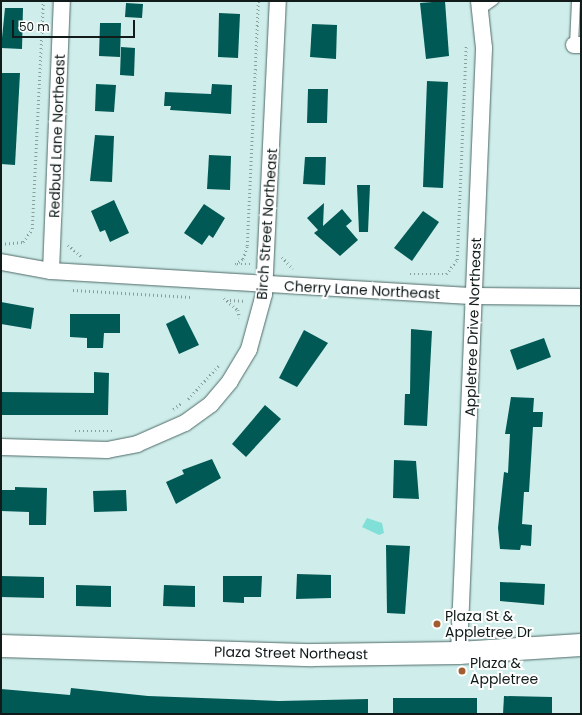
<!DOCTYPE html>
<html>
<head>
<meta charset="utf-8">
<style>
	body { margin:0 }
	#map { position:relative; width:582px; height:715px; overflow:hidden; background:#cfeeeb; font-family:Poppins,sans-serif }
	div>[style] { position:absolute }
	.water>* { inset:0; background:#80dfd7 }
	.building>* { inset:0; background:#005954 }
	.path>* { height:2.5px; margin-top:-1.25px; transform-origin:0; background:repeating-linear-gradient(90deg,#889f9d 0 1px,transparent 0 4px) }
	.roads { filter:drop-shadow(0 0 1px #4e6967) drop-shadow(0 0 1px #4e6967) }
	.service>* { height:8px; margin:-4px; padding:0 4px; transform-origin:4px; border-radius:4px; background:#fff }
	.minor>* { height:16px; margin:-8px; padding:0 8px; transform-origin:8px; border-radius:8px; background:#fff }
	.secondary>* { height:22px; margin:-11px; padding:0 11px; transform-origin:11px; border-radius:11px; background:#fff }
	.dots>* { width:11px; height:11px; translate:-50% -50%; box-sizing:border-box; border:2px solid #fff; border-radius:50% }
	span { translate:-50% -50%; white-space:nowrap; text-align:center; line-height:1.15; -webkit-text-stroke:4px #fff; paint-order:stroke }
	.street-label { font-size:14px; color:#101b1a }
	.poi-label { font-size:14px; color:#101b1a }
	.left { translate:0 -50%; text-align:left }
	.frame { position:absolute; inset:0; border:2px solid #101b1a; pointer-events:none }
	.scale { position:absolute; left:12px; top:20px; width:123px; height:18px; box-sizing:border-box; border:2px solid #101b1a; border-top:0; padding-left:5px; font-size:12px; line-height:14px; white-space:nowrap; color:#101b1a; -webkit-text-stroke:3px #fff; paint-order:stroke }
</style>
</head>
<body>
<div id="map">
	<div class="water">
		<div style="clip-path:polygon(367px 518px,382px 523px,384px 533px,379px 535px,362px 527px)"></div>
	</div>
	<div class="building">
		<div style="clip-path:polygon(445px 1px,449px 56px,426px 59px,420px 3px)"></div>
		<div style="clip-path:polygon(126px 3px,143px 4px,142px 18px,125px 17px)"></div>
		<div style="clip-path:polygon(5px 8px,23px 8px,22px 49px,1px 48px)"></div>
		<div style="clip-path:polygon(219px 13px,240px 14px,238px 58px,218px 57px)"></div>
		<div style="clip-path:polygon(100px 23px,121px 23px,120px 57px,99px 56px)"></div>
		<div style="clip-path:polygon(312px 24px,337px 25px,336px 59px,310px 57px)"></div>
		<div style="clip-path:polygon(121px 47px,135px 48px,134px 76px,120px 75px)"></div>
		<div style="clip-path:polygon(1px 73px,20px 73px,15px 165px,1px 164px)"></div>
		<div style="clip-path:polygon(427px 81px,448px 82px,443px 188px,423px 187px)"></div>
		<div style="clip-path:polygon(96px 84px,116px 85px,114px 112px,95px 111px)"></div>
		<div style="clip-path:polygon(212px 84px,232px 85px,231px 114px,170px 110px,171px 106px,164px 106px,165px 92px,211px 94px)"></div>
		<div style="clip-path:polygon(308px 89px,328px 89px,327px 123px,307px 123px)"></div>
		<div style="clip-path:polygon(95px 135px,114px 136px,112px 182px,90px 181px)"></div>
		<div style="clip-path:polygon(209px 155px,231px 156px,230px 190px,207px 189px)"></div>
		<div style="clip-path:polygon(305px 157px,326px 157px,325px 185px,303px 184px)"></div>
		<div style="clip-path:polygon(357px 185px,370px 185px,368px 232px,359px 232px)"></div>
		<div style="clip-path:polygon(114px 200px,129px 233px,110px 242px,105px 230px,100px 232px,91px 211px)"></div>
		<div style="clip-path:polygon(324px 203px,323px 226px,342px 209px,352px 221px,346px 226px,358px 240px,340px 256px,314px 233px,318px 230px,307px 218px)"></div>
		<div style="clip-path:polygon(204px 204px,225px 218px,213px 238px,209px 235px,202px 245px,184px 233px)"></div>
		<div style="clip-path:polygon(423px 211px,439px 222px,412px 261px,394px 248px)"></div>
		<div style="clip-path:polygon(1px 302px,34px 308px,31px 329px,1px 324px)"></div>
		<div style="clip-path:polygon(70px 314px,120px 314px,120px 333px,104px 333px,103px 348px,87px 348px,87px 338px,70px 337px)"></div>
		<div style="clip-path:polygon(184px 315px,199px 345px,179px 354px,166px 324px)"></div>
		<div style="clip-path:polygon(411px 329px,432px 331px,427px 426px,404px 425px,405px 394px,410px 394px)"></div>
		<div style="clip-path:polygon(304px 330px,328px 343px,297px 387px,279px 378px)"></div>
		<div style="clip-path:polygon(544px 338px,551px 357px,517px 370px,510px 350px)"></div>
		<div style="clip-path:polygon(94px 372px,109px 373px,108px 415px,1px 415px,1px 392px,94px 393px)"></div>
		<div style="clip-path:polygon(511px 397px,534px 398px,533px 412px,543px 412px,542px 427px,533px 427px,529px 492px,524px 492px,522px 524px,532px 525px,531px 546px,521px 545px,520px 550px,500px 549px,498px 528px,504px 472px,508px 473px,510px 434px,505px 434px)"></div>
		<div style="clip-path:polygon(265px 405px,281px 419px,246px 457px,232px 444px)"></div>
		<div style="clip-path:polygon(212px 459px,221px 478px,176px 504px,166px 482px,184px 474px,182px 470px)"></div>
		<div style="clip-path:polygon(394px 460px,416px 461px,419px 499px,393px 498px)"></div>
		<div style="clip-path:polygon(15px 487px,47px 488px,46px 525px,29px 525px,29px 512px,1px 511px,1px 490px,15px 490px)"></div>
		<div style="clip-path:polygon(126px 490px,127px 511px,94px 512px,93px 491px)"></div>
		<div style="clip-path:polygon(386px 545px,410px 546px,405px 614px,387px 613px)"></div>
		<div style="clip-path:polygon(297px 574px,331px 575px,331px 598px,296px 599px)"></div>
		<div style="clip-path:polygon(1px 576px,44px 577px,44px 598px,1px 597px)"></div>
		<div style="clip-path:polygon(223px 576px,262px 576px,261px 597px,244px 597px,244px 603px,223px 602px)"></div>
		<div style="clip-path:polygon(500px 582px,545px 584px,544px 605px,500px 601px)"></div>
		<div style="clip-path:polygon(76px 585px,111px 586px,111px 607px,76px 606px)"></div>
		<div style="clip-path:polygon(164px 585px,195px 586px,195px 607px,163px 606px)"></div>
		<div style="clip-path:polygon(71px 688px,148px 696px,279px 701px,368px 699px,368px 714px,1px 714px,1px 689px,70px 695px)"></div>
		<div style="clip-path:polygon(504px 696px,552px 697px,552px 714px,503px 714px)"></div>
		<div style="clip-path:polygon(393px 698px,477px 698px,477px 714px,393px 714px)"></div>
	</div>
	<div class="path">
		<div style="left:1px;top:244px;width:22px;rotate:-5deg"></div>
		<div style="left:23px;top:242px;width:16px;rotate:-55deg"></div>
		<div style="left:32px;top:229px;width:228px;rotate:-87.2deg"></div>
		<div style="left:68px;top:245px;width:17px;rotate:40deg"></div>
		<div style="left:282px;top:257px;width:16px;rotate:47deg"></div>
		<div style="left:235px;top:264px;width:9px;rotate:-32deg"></div>
		<div style="left:243px;top:259px;width:14px;rotate:-73deg"></div>
		<div style="left:247px;top:246px;width:245px;rotate:-87.4deg"></div>
		<div style="left:237px;top:264px;width:13px"></div>
		<div style="left:410px;top:274px;width:36px"></div>
		<div style="left:446px;top:274px;width:18px;rotate:-52deg"></div>
		<div style="left:457px;top:260px;width:214px;rotate:-87.6deg"></div>
		<div style="left:73px;top:290px;width:118px;rotate:3.4deg"></div>
		<div style="left:224px;top:298px;width:18px;rotate:41deg"></div>
		<div style="left:238px;top:310px;width:8px;rotate:76deg"></div>
		<div style="left:230px;top:300px;width:16px;rotate:4deg"></div>
		<div style="left:188px;top:399px;width:45px;rotate:-47.7deg"></div>
		<div style="left:173px;top:409px;width:11px;rotate:-34deg"></div>
		<div style="left:75px;top:431px;width:37px"></div>
	</div>
	<div class="roads">
		<div class="service">
			<div style="left:481px;top:10px;width:16px;rotate:-35deg"></div>
			<div style="left:574px;top:45px;width:44px;rotate:-87.4deg"></div>
		</div>
		<div class="minor">
			<div style="left:574px;top:45px;width:7px"></div>
			<div style="left:1px;top:262px;width:51px;rotate:10.2deg"></div>
			<div style="left:51px;top:271px;width:424px;rotate:3.4deg"></div>
			<div style="left:474px;top:296px;width:107px;rotate:0.5deg"></div>
			<div style="left:51px;top:271px;width:270px;rotate:-87.7deg"></div>
			<div style="left:1px;top:447px;width:106px;rotate:1.6deg"></div>
			<div style="left:107px;top:450px;width:31px;rotate:-11deg"></div>
			<div style="left:137px;top:444px;width:52px;rotate:-23.6deg"></div>
			<div style="left:185px;top:423px;width:32px;rotate:-36deg"></div>
			<div style="left:211px;top:404px;width:30px;rotate:-50deg"></div>
			<div style="left:230px;top:381px;width:37px;rotate:-59deg"></div>
			<div style="left:249px;top:349px;width:57px;rotate:-74.7deg"></div>
			<div style="left:264px;top:294px;width:293px;rotate:-87.3deg"></div>
			<div style="left:459px;top:653px;width:606px;rotate:-87.63deg"></div>
			<div style="left:484px;top:48px;width:47px;rotate:-96.1deg"></div>
		</div>
		<div class="secondary">
			<div style="left:1px;top:646px;width:312px;rotate:1.7deg"></div>
			<div style="left:313px;top:655px;width:146px;rotate:-0.8deg"></div>
			<div style="left:459px;top:653px;width:122px;rotate:-3.8deg"></div>
		</div>
	</div>
	<div class="dots">
		<div style="left:437px;top:624px;background:#a25c30"></div>
		<div style="left:462px;top:671px;background:#a25c30"></div>
	</div>
	<div class="street-label">
		<span style="left:57px;top:136px;rotate:-88deg">Redbud Lane Northeast</span>
		<span style="left:267px;top:224px;rotate:-86deg">Birch Street Northeast</span>
		<span style="left:362px;top:290px;rotate:3deg">Cherry Lane Northeast</span>
		<span style="left:473px;top:327px;rotate:-88deg">Appletree Drive Northeast</span>
		<span style="left:291px;top:653px;rotate:1deg">Plaza Street Northeast</span>
	</div>
	<div class="poi-label">
		<span class="left" style="left:445px;top:624px">Plaza St &amp;<br>Appletree Dr</span>
		<span class="left" style="left:470px;top:671px">Plaza &amp;<br>Appletree</span>
	</div>
	<div class="frame"></div>
	<div class="scale">50 m</div>
</div>
</body>
</html>
